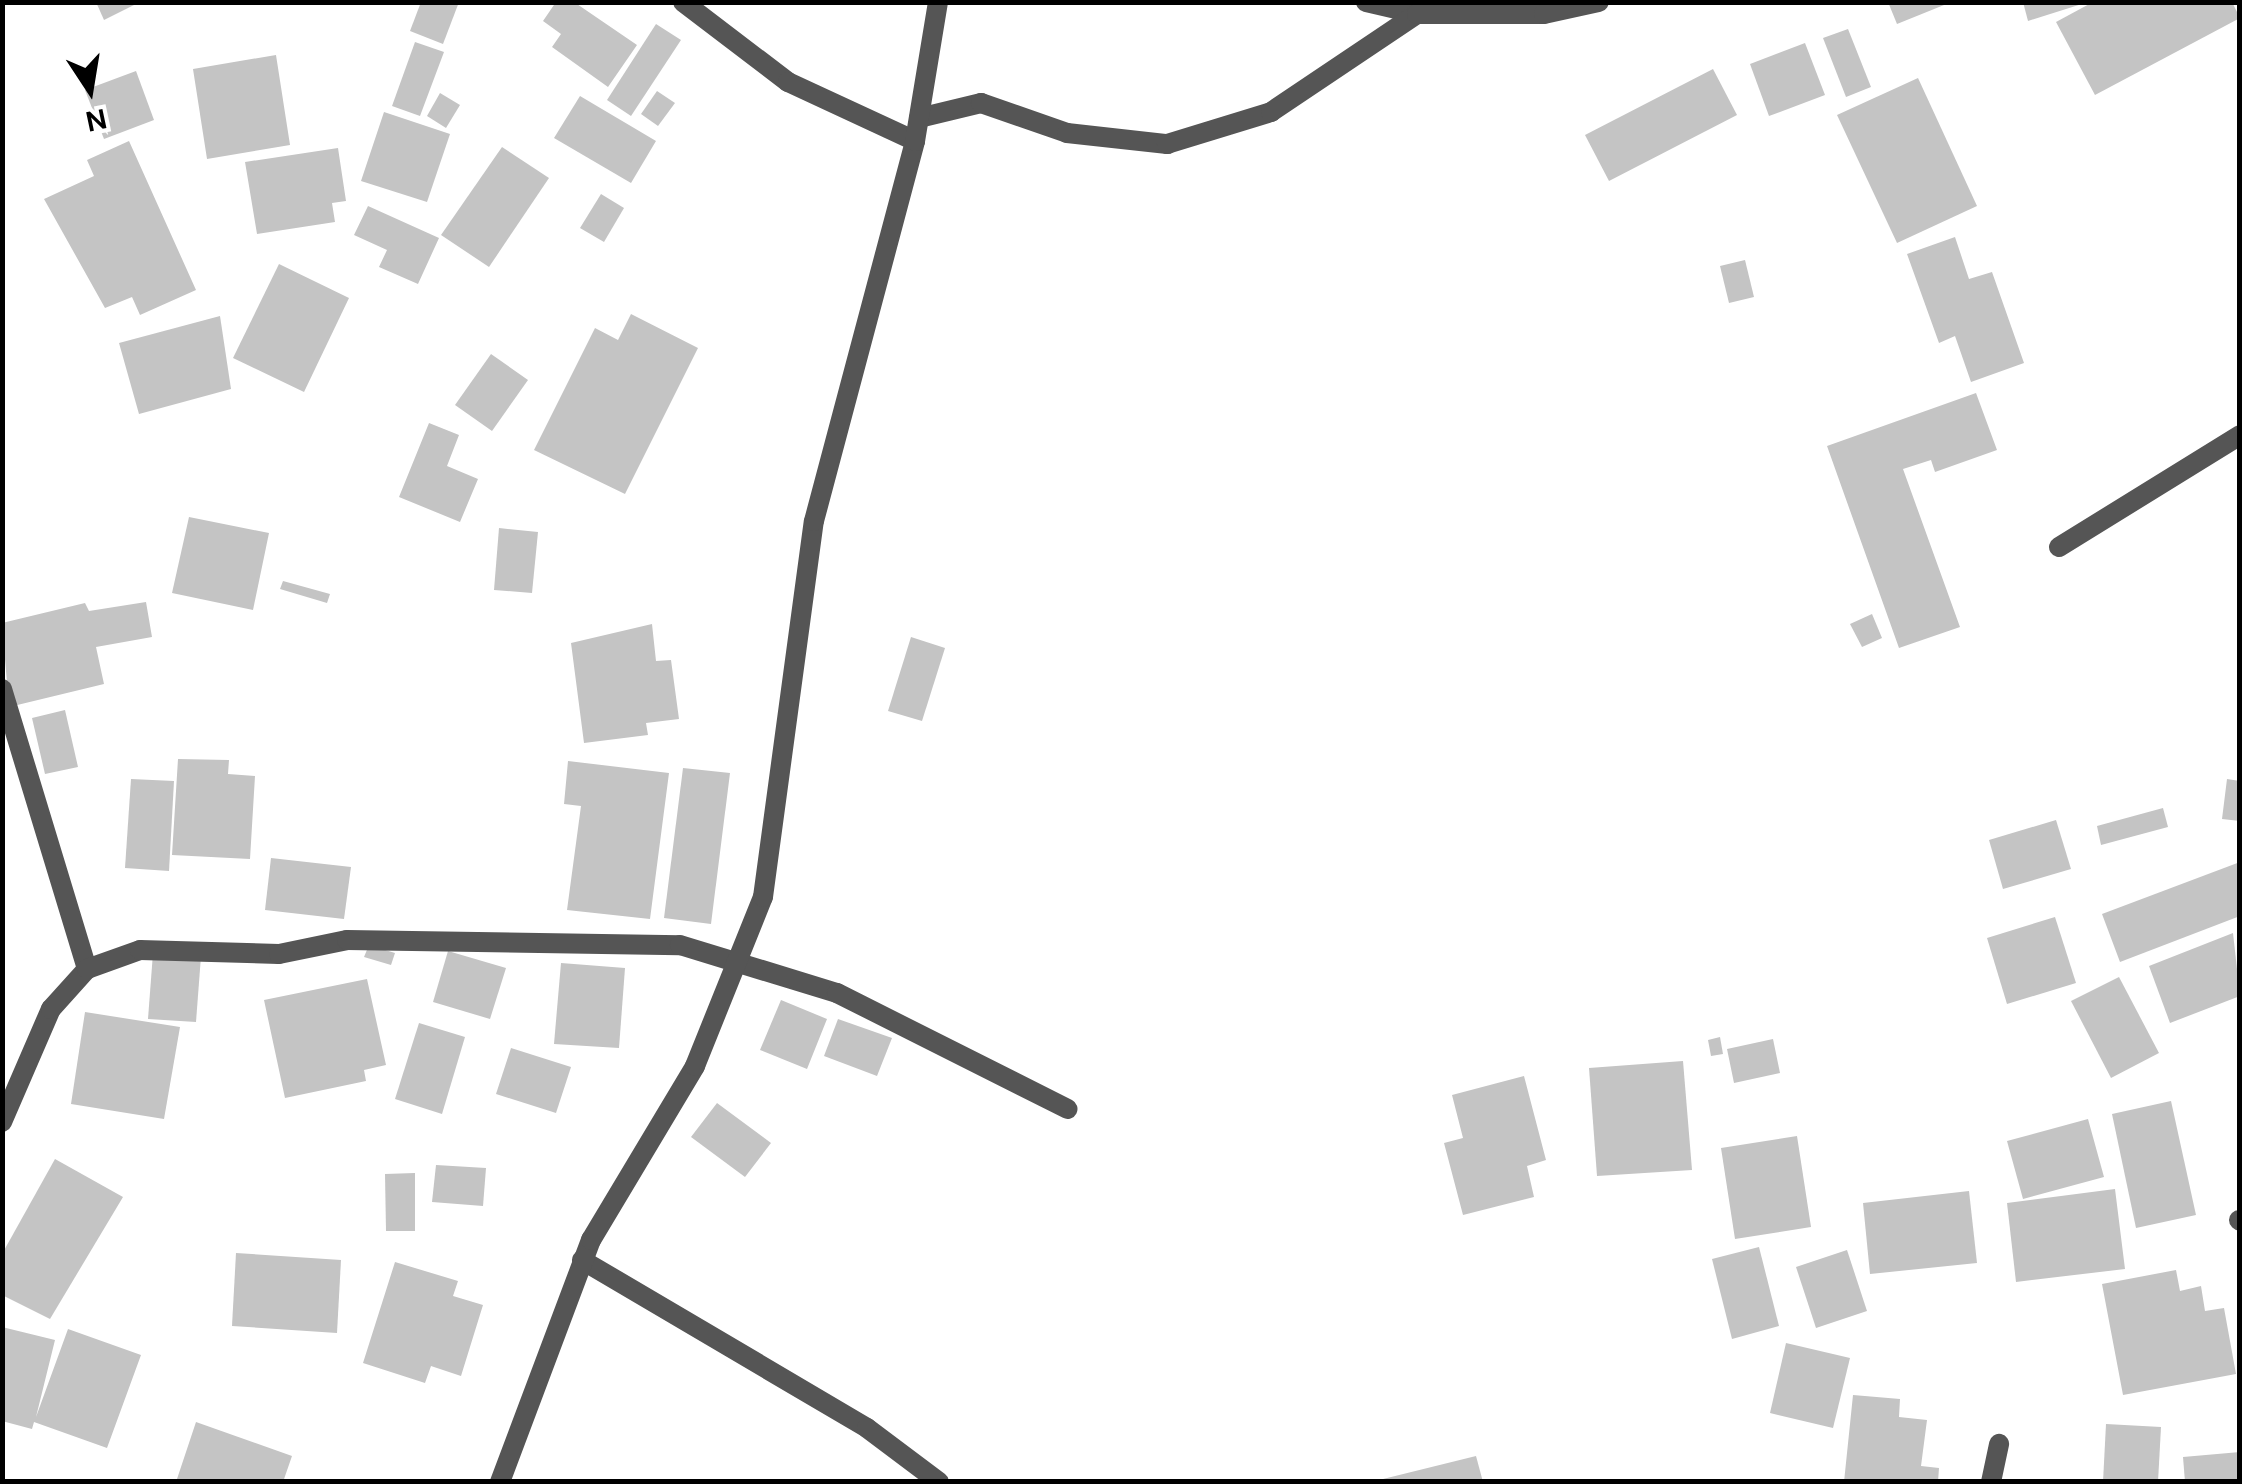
<!DOCTYPE html>
<html>
<head>
<meta charset="utf-8">
<style>
  body { margin:0 }
  #map { position:relative; width:2242px; height:1484px; overflow:hidden; background:#fff; font-family:"DM Sans",sans-serif }
  div>[style] { position:absolute }
  .building>* { inset:0; background:#c4c4c4 }
  .street>* { height:20px; margin:-10px; padding:0 10px; transform-origin:10px; border-radius:10px; background:#555 }
  span { translate:-50% -50%; white-space:nowrap; text-align:center; line-height:1.15; -webkit-text-stroke:10px #fff; paint-order:stroke }
  .frame { position:absolute; inset:0; border:5px solid #000; pointer-events:none }
  .north { position:absolute; left:40px; top:40px; width:100px; height:100px; -webkit-text-stroke:8px #fff; paint-order:stroke; rotate:168deg; font-size:28px; font-weight:700; line-height:40px; text-align:center; color:#000 }
  .north::after { content:''; display:block; margin:auto; width:35px; height:45px; background:#000; clip-path:polygon(50% 0,100% 100%,50% 72%,0 100%) }
</style>
</head>
<body>
<div id="map">
  <div class="building">
    <i style="clip-path:polygon(96px 2px,140px 2px,104px 20px)"></i>
    <i style="clip-path:polygon(421px 2px,459px 2px,443px 44px,410px 31px)"></i>
    <i style="clip-path:polygon(556px 2px,574px 2px,637px 45px,608px 87px,552px 47px,561px 34px,543px 21px)"></i>
    <i style="clip-path:polygon(1888px 2px,1949px 2px,1949px 3px,1897px 24px)"></i>
    <i style="clip-path:polygon(2023px 2px,2085px 2px,2085px 3px,2028px 21px)"></i>
    <i style="clip-path:polygon(2093px 2px,2232px 2px,2240px 18px,2095px 95px,2056px 22px)"></i>
    <i style="clip-path:polygon(656px 24px,681px 40px,631px 116px,607px 100px)"></i>
    <i style="clip-path:polygon(1848px 29px,1871px 87px,1846px 97px,1823px 38px)"></i>
    <i style="clip-path:polygon(415px 42px,444px 52px,420px 116px,392px 106px)"></i>
    <i style="clip-path:polygon(1805px 43px,1825px 95px,1769px 116px,1750px 64px)"></i>
    <i style="clip-path:polygon(276px 55px,290px 145px,207px 159px,193px 69px)"></i>
    <i style="clip-path:polygon(1713px 69px,1737px 115px,1609px 181px,1585px 135px)"></i>
    <i style="clip-path:polygon(136px 71px,154px 120px,104px 139px,85px 90px)"></i>
    <i style="clip-path:polygon(1918px 78px,1977px 206px,1897px 243px,1837px 115px)"></i>
    <i style="clip-path:polygon(657px 91px,675px 103px,658px 126px,641px 114px)"></i>
    <i style="clip-path:polygon(440px 93px,460px 105px,446px 128px,427px 116px)"></i>
    <i style="clip-path:polygon(580px 96px,656px 141px,631px 183px,554px 138px)"></i>
    <i style="clip-path:polygon(384px 112px,450px 134px,427px 202px,361px 181px)"></i>
    <i style="clip-path:polygon(129px 141px,196px 290px,140px 315px,132px 297px,105px 308px,44px 199px,94px 176px,87px 160px)"></i>
    <i style="clip-path:polygon(502px 147px,549px 178px,489px 267px,441px 235px)"></i>
    <i style="clip-path:polygon(338px 148px,346px 201px,332px 203px,335px 222px,257px 234px,245px 162px)"></i>
    <i style="clip-path:polygon(601px 194px,624px 208px,604px 242px,580px 228px)"></i>
    <i style="clip-path:polygon(368px 206px,439px 238px,418px 284px,379px 267px,387px 250px,354px 235px)"></i>
    <i style="clip-path:polygon(1955px 237px,1969px 279px,1992px 272px,2024px 363px,1971px 382px,1955px 336px,1939px 343px,1907px 254px)"></i>
    <i style="clip-path:polygon(1745px 260px,1754px 297px,1729px 303px,1720px 266px)"></i>
    <i style="clip-path:polygon(279px 264px,349px 298px,304px 392px,233px 358px)"></i>
    <i style="clip-path:polygon(631px 314px,698px 348px,625px 494px,534px 450px,595px 328px,618px 340px)"></i>
    <i style="clip-path:polygon(220px 316px,231px 389px,139px 414px,119px 343px)"></i>
    <i style="clip-path:polygon(491px 354px,528px 380px,492px 431px,455px 405px)"></i>
    <i style="clip-path:polygon(1976px 393px,1997px 450px,1935px 472px,1931px 460px,1903px 469px,1960px 627px,1899px 648px,1827px 446px)"></i>
    <i style="clip-path:polygon(429px 423px,459px 435px,447px 466px,478px 479px,460px 522px,399px 497px)"></i>
    <i style="clip-path:polygon(189px 517px,269px 533px,253px 610px,172px 593px)"></i>
    <i style="clip-path:polygon(499px 528px,538px 532px,532px 593px,494px 590px)"></i>
    <i style="clip-path:polygon(283px 581px,330px 594px,327px 603px,280px 589px)"></i>
    <i style="clip-path:polygon(146px 602px,152px 637px,96px 647px,104px 684px,9px 707px,2px 623px,85px 603px,89px 611px)"></i>
    <i style="clip-path:polygon(1872px 614px,1882px 638px,1862px 647px,1850px 624px)"></i>
    <i style="clip-path:polygon(652px 624px,656px 661px,671px 660px,679px 719px,646px 723px,648px 735px,584px 743px,571px 643px)"></i>
    <i style="clip-path:polygon(911px 637px,945px 648px,922px 721px,888px 711px)"></i>
    <i style="clip-path:polygon(65px 710px,78px 767px,45px 774px,32px 718px)"></i>
    <i style="clip-path:polygon(178px 759px,229px 760px,228px 774px,255px 776px,250px 859px,172px 855px)"></i>
    <i style="clip-path:polygon(568px 761px,669px 773px,650px 919px,567px 910px,581px 806px,564px 804px)"></i>
    <i style="clip-path:polygon(683px 768px,730px 773px,711px 924px,664px 918px)"></i>
    <i style="clip-path:polygon(131px 779px,174px 781px,169px 871px,125px 868px)"></i>
    <i style="clip-path:polygon(2227px 779px,2240px 781px,2240px 821px,2222px 819px)"></i>
    <i style="clip-path:polygon(2163px 808px,2168px 827px,2101px 845px,2097px 826px)"></i>
    <i style="clip-path:polygon(2056px 820px,2071px 869px,2003px 889px,1989px 840px)"></i>
    <i style="clip-path:polygon(271px 858px,351px 867px,344px 919px,265px 910px)"></i>
    <i style="clip-path:polygon(2240px 862px,2240px 916px,2120px 962px,2102px 914px)"></i>
    <i style="clip-path:polygon(2055px 917px,2076px 983px,2007px 1004px,1987px 938px)"></i>
    <i style="clip-path:polygon(2233px 933px,2240px 996px,2170px 1023px,2149px 966px)"></i>
    <i style="clip-path:polygon(369px 945px,395px 953px,391px 965px,364px 957px)"></i>
    <i style="clip-path:polygon(448px 951px,506px 968px,490px 1019px,433px 1002px)"></i>
    <i style="clip-path:polygon(153px 953px,201px 956px,196px 1022px,148px 1019px)"></i>
    <i style="clip-path:polygon(561px 963px,625px 968px,619px 1048px,554px 1044px)"></i>
    <i style="clip-path:polygon(2119px 977px,2159px 1053px,2111px 1078px,2071px 1001px)"></i>
    <i style="clip-path:polygon(367px 979px,386px 1065px,364px 1070px,366px 1081px,285px 1098px,264px 1000px)"></i>
    <i style="clip-path:polygon(781px 1000px,827px 1019px,807px 1069px,760px 1050px)"></i>
    <i style="clip-path:polygon(85px 1012px,180px 1027px,164px 1119px,71px 1104px)"></i>
    <i style="clip-path:polygon(838px 1019px,892px 1038px,877px 1076px,824px 1056px)"></i>
    <i style="clip-path:polygon(419px 1023px,465px 1037px,442px 1114px,395px 1099px)"></i>
    <i style="clip-path:polygon(1720px 1037px,1723px 1054px,1711px 1056px,1708px 1040px)"></i>
    <i style="clip-path:polygon(1773px 1039px,1780px 1073px,1734px 1083px,1727px 1049px)"></i>
    <i style="clip-path:polygon(511px 1048px,571px 1067px,556px 1113px,496px 1094px)"></i>
    <i style="clip-path:polygon(1683px 1061px,1692px 1170px,1597px 1176px,1589px 1068px)"></i>
    <i style="clip-path:polygon(1524px 1076px,1546px 1160px,1527px 1166px,1534px 1197px,1463px 1215px,1444px 1143px,1463px 1138px,1452px 1095px)"></i>
    <i style="clip-path:polygon(2171px 1101px,2196px 1215px,2136px 1228px,2112px 1114px)"></i>
    <i style="clip-path:polygon(717px 1103px,771px 1143px,745px 1177px,691px 1137px)"></i>
    <i style="clip-path:polygon(2088px 1119px,2104px 1177px,2023px 1199px,2007px 1141px)"></i>
    <i style="clip-path:polygon(1797px 1136px,1811px 1227px,1735px 1239px,1721px 1148px)"></i>
    <i style="clip-path:polygon(55px 1159px,123px 1197px,50px 1319px,2px 1295px,2px 1254px)"></i>
    <i style="clip-path:polygon(436px 1165px,486px 1168px,483px 1206px,432px 1202px)"></i>
    <i style="clip-path:polygon(415px 1173px,415px 1231px,386px 1231px,385px 1174px)"></i>
    <i style="clip-path:polygon(2115px 1189px,2125px 1269px,2016px 1282px,2007px 1203px)"></i>
    <i style="clip-path:polygon(1969px 1191px,1977px 1263px,1870px 1274px,1863px 1203px)"></i>
    <i style="clip-path:polygon(1759px 1247px,1779px 1326px,1732px 1339px,1712px 1259px)"></i>
    <i style="clip-path:polygon(1847px 1250px,1867px 1311px,1816px 1328px,1796px 1267px)"></i>
    <i style="clip-path:polygon(236px 1253px,341px 1260px,337px 1333px,232px 1326px)"></i>
    <i style="clip-path:polygon(395px 1262px,458px 1281px,453px 1296px,483px 1305px,461px 1376px,431px 1366px,425px 1383px,363px 1363px)"></i>
    <i style="clip-path:polygon(2176px 1270px,2180px 1291px,2201px 1286px,2205px 1311px,2224px 1308px,2236px 1374px,2123px 1395px,2102px 1284px)"></i>
    <i style="clip-path:polygon(2px 1327px,55px 1340px,36px 1417px,68px 1329px,141px 1355px,107px 1448px,34px 1422px,32px 1429px,2px 1421px)"></i>
    <i style="clip-path:polygon(1786px 1343px,1850px 1358px,1833px 1428px,1770px 1413px)"></i>
    <i style="clip-path:polygon(1853px 1395px,1900px 1399px,1899px 1417px,1927px 1420px,1921px 1466px,1939px 1468px,1938px 1482px,1844px 1482px)"></i>
    <i style="clip-path:polygon(196px 1422px,292px 1456px,283px 1482px,176px 1482px)"></i>
    <i style="clip-path:polygon(2106px 1424px,2161px 1427px,2158px 1482px,2103px 1482px)"></i>
    <i style="clip-path:polygon(2240px 1452px,2240px 1482px,2185px 1482px,2183px 1457px)"></i>
    <i style="clip-path:polygon(1476px 1456px,1483px 1482px,1379px 1482px,1379px 1480px)"></i>
  </div>
  <div class="street">
    <i style="left:683px;top:2px;width:132px;rotate:37.3deg"></i>
    <i style="left:788px;top:82px;width:140px;rotate:24.9deg"></i>
    <i style="left:1366px;top:2px;width:52px;rotate:13.2deg"></i>
    <i style="left:919px;top:118px;width:64px;rotate:-13.6deg"></i>
    <i style="left:981px;top:103px;width:91px;rotate:19.2deg"></i>
    <i style="left:1067px;top:133px;width:101px;rotate:6.3deg"></i>
    <i style="left:1167px;top:144px;width:109px;rotate:-17.1deg"></i>
    <i style="left:1271px;top:112px;width:176px;rotate:-33.9deg"></i>
    <i style="left:1417px;top:14px;width:127px"></i>
    <i style="left:1544px;top:14px;width:56px;rotate:-12.3deg"></i>
    <i style="left:2059px;top:547px;width:213px;rotate:-31.7deg"></i>
    <i style="left:2px;top:689px;width:293px;rotate:73.1deg"></i>
    <i style="left:2px;top:1122px;width:123px;rotate:-66.6deg"></i>
    <i style="left:51px;top:1009px;width:54px;rotate:-48deg"></i>
    <i style="left:87px;top:969px;width:56px;rotate:-19.7deg"></i>
    <i style="left:140px;top:950px;width:139px;rotate:1.6deg"></i>
    <i style="left:279px;top:954px;width:69px;rotate:-11.6deg"></i>
    <i style="left:347px;top:940px;width:333px;rotate:0.9deg"></i>
    <i style="left:680px;top:945px;width:164px;rotate:17deg"></i>
    <i style="left:837px;top:993px;width:258px;rotate:26.7deg"></i>
    <i style="left:2239px;top:1220px;width:1px;rotate:45deg"></i>
    <i style="left:582px;top:1260px;width:331px;rotate:30.5deg"></i>
    <i style="left:867px;top:1428px;width:90px;rotate:36.9deg"></i>
    <i style="left:500px;top:1482px;width:259px;rotate:-69.4deg"></i>
    <i style="left:591px;top:1240px;width:203px;rotate:-59.1deg"></i>
    <i style="left:695px;top:1066px;width:182px;rotate:-68.1deg"></i>
    <i style="left:763px;top:897px;width:379px;rotate:-82.3deg"></i>
    <i style="left:814px;top:521px;width:393px;rotate:-75.1deg"></i>
    <i style="left:915px;top:141px;width:141px;rotate:-80.6deg"></i>
    <i style="left:1991px;top:1482px;width:39px;rotate:-78deg"></i>
  </div>
  <div class="frame"></div>
  <div class="north">N</div>
</div>
</body>
</html>
